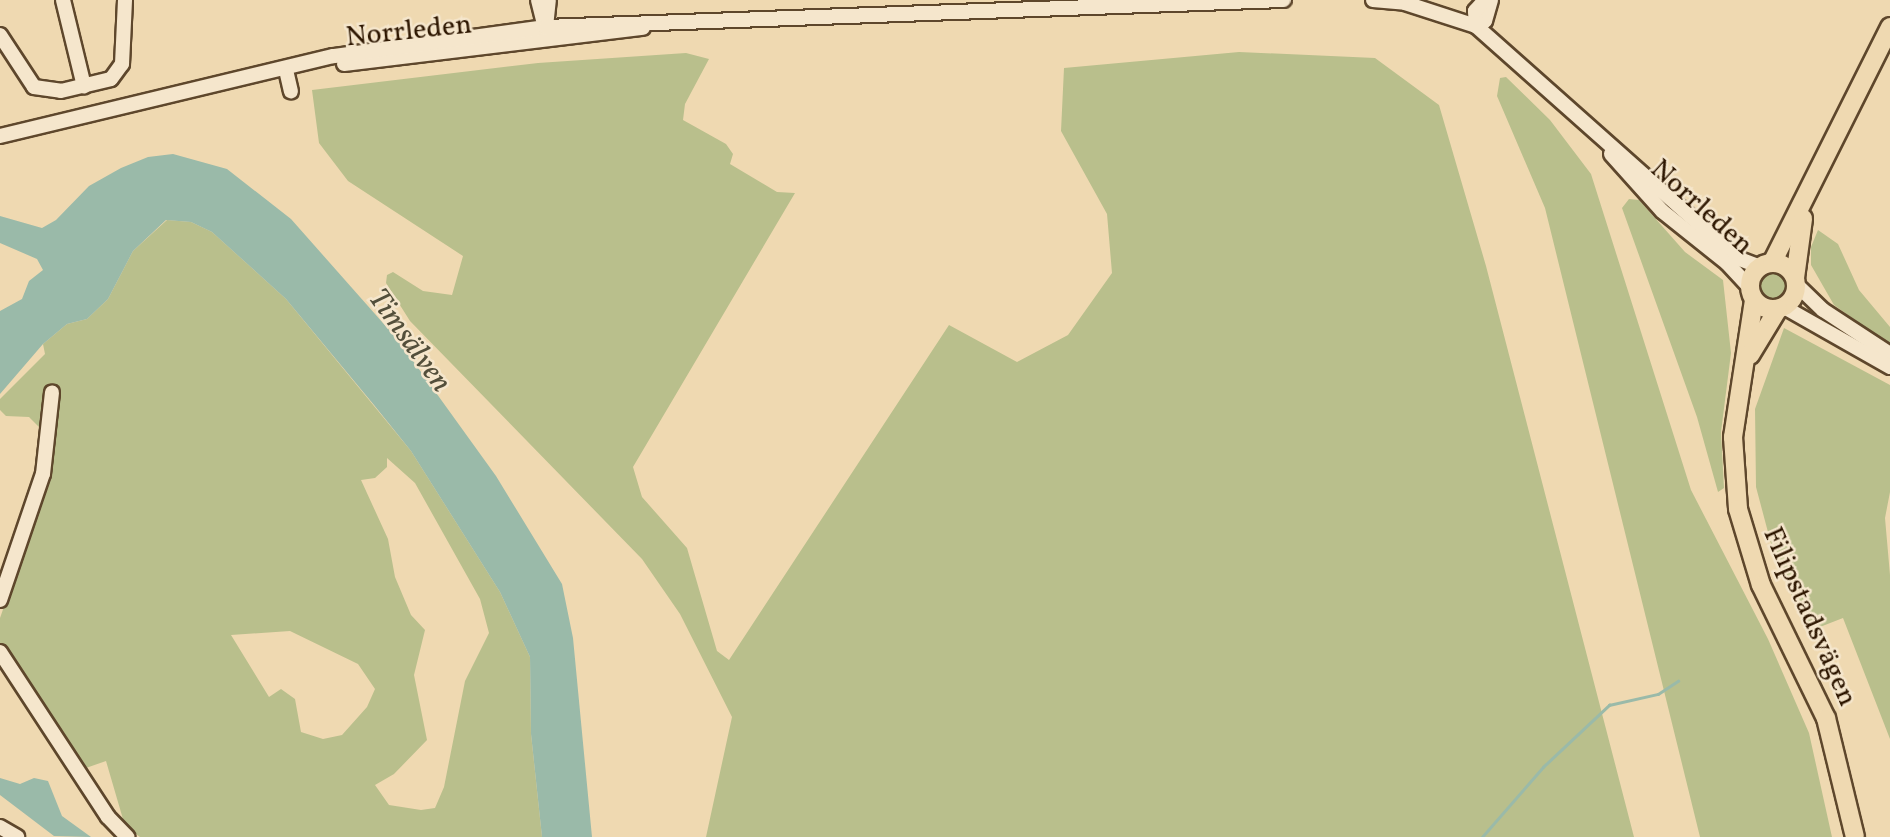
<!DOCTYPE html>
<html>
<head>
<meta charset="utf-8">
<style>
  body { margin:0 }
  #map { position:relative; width:1890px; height:837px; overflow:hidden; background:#efd9b1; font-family:Vollkorn,serif }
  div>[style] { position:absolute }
  .green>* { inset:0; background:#b9bf8c }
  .round { border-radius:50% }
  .water>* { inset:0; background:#9abaa9 }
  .stream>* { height:2.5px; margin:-1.25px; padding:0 1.25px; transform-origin:1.25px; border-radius:1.25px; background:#9abaa9 }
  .roads { filter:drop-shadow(2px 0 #5e472c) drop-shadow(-2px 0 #5e472c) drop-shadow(0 2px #5e472c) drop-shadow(0 -2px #5e472c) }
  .minor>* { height:14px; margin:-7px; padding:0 7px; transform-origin:7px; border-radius:7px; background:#f5e6cc }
  .major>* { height:18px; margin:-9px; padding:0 9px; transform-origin:9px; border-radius:9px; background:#efd9b1 }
  .major>.ring { margin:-9px; padding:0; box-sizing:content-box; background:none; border:18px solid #efd9b1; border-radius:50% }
  span { translate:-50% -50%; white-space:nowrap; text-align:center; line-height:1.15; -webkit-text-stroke:5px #f5e6cc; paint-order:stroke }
  .street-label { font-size:28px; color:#2d1600 }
  .water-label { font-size:30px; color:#534f3b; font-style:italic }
</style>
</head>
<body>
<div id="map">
  <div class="green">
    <i style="clip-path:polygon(1239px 52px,1375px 58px,1439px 105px,1486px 266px,1634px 837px,706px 837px,732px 717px,680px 614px,642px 559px,410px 321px,386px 283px,387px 275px,393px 272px,423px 291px,452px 295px,463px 256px,348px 181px,319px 143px,312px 90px,538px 63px,686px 53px,709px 59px,685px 104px,683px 120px,726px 144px,733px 154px,730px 164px,777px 192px,795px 193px,633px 467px,642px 497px,687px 548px,717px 651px,729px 660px,949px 325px,1017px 362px,1068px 335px,1112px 273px,1107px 214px,1061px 131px,1064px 68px)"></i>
    <i style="clip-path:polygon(1506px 77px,1550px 120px,1591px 174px,1691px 490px,1768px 639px,1809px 733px,1832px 837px,1700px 837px,1545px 208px,1497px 96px,1500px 78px)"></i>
    <i style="clip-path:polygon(1629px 199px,1639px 200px,1685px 252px,1723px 280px,1731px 353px,1721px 432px,1724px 488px,1718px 492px,1697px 417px,1622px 208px)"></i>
    <i style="clip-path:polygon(evenodd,167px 220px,191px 222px,212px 232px,286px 299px,411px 451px,500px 592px,530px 657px,531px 734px,542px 837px,140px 837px,125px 826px,106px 761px,83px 769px,38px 697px,0 647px,0 618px,30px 532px,42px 430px,29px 417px,6px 416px,0 410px,0 399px,45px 354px,43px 344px,67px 324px,87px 319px,108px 299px,133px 251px,167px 220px,387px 458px,415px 483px,480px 599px,489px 633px,465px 681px,444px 787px,435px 808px,421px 810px,389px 805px,375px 785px,394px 774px,427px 740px,414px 675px,425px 630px,411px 615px,395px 577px,388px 539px,361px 480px,375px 478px,387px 467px,387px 458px,167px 220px,290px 631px,358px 664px,375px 689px,367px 707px,342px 735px,323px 739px,301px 732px,295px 699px,281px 689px,269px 697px,231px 635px,290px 631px)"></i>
    <i style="clip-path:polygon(1818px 230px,1838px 244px,1859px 290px,1890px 327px,1890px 345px,1834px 305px,1811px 265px,1811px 247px)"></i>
    <i class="round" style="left:1759px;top:273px;width:28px;height:28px"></i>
    <i style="clip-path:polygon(1784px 328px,1890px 385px,1890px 492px,1885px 518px,1890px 575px,1890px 739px,1843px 618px,1807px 632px,1773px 551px,1756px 487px,1755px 409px)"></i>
  </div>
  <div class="water">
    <i style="clip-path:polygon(173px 154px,227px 169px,291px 219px,398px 340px,496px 476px,562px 584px,573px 638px,592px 837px,542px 837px,531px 734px,530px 657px,500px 592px,411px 451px,374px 405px,286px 299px,212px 232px,191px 222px,166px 220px,133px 251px,108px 299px,87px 319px,67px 324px,43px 344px,0 394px,0 311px,22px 299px,29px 281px,43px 270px,37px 259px,0 243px,0 216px,42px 228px,56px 220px,89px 186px,121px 168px,148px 157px)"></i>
    <i style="clip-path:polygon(0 778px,20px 784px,34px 778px,48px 781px,62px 816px,91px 837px,54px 836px,0 795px)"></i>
  </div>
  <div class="stream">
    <i style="left:1482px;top:837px;width:93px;rotate:-48.9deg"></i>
    <i style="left:1543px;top:767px;width:91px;rotate:-43.2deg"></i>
    <i style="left:1609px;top:705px;width:50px;rotate:-12.7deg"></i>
    <i style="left:1658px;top:694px;width:24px;rotate:-33deg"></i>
  </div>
  <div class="roads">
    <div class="minor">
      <i style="left:63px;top:0;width:89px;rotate:76.3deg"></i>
      <i style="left:538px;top:0;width:36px;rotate:76deg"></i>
      <i style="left:1373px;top:0;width:32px;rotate:5deg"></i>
      <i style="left:1405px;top:3px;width:75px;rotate:17.9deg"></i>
      <i style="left:1476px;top:26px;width:349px;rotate:41.6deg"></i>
      <i style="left:1737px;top:258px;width:26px;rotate:21deg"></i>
      <i style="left:1476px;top:26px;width:10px;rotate:-29deg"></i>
      <i style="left:1485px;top:21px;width:22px;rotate:-74deg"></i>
      <i style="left:1476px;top:26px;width:15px;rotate:-94deg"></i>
      <i style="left:1475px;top:11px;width:15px;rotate:-48deg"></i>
      <i style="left:546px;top:27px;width:27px;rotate:-84deg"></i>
      <i style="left:0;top:35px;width:62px;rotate:56.8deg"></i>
      <i style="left:34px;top:87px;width:27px;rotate:8deg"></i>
      <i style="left:61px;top:91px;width:51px;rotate:-13.5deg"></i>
      <i style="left:111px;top:79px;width:19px;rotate:-54deg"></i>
      <i style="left:122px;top:64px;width:64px;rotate:-87.3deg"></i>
      <i style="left:344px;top:64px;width:301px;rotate:-6.9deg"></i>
      <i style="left:286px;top:70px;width:22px;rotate:77deg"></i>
      <i style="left:0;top:136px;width:343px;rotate:-13.5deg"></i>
      <i style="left:334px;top:56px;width:214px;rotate:-7.8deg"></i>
      <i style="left:546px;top:27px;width:738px;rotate:-2.1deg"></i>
      <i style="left:1611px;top:154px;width:76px;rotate:48.2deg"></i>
      <i style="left:1662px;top:211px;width:83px;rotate:38.7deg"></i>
      <i style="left:1727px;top:263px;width:34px;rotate:47deg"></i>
      <i style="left:1796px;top:284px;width:37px;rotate:44deg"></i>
      <i style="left:1823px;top:310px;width:80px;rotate:33.3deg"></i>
      <i style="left:1784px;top:307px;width:122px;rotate:29.5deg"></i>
      <i style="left:0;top:600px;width:133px;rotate:-71.2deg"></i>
      <i style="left:43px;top:474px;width:82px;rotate:-83.7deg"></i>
      <i style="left:0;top:652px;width:197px;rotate:56.8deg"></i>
      <i style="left:108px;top:817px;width:28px;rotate:46deg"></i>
      <i style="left:0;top:827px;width:20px;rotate:30deg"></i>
    </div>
    <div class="major">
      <i class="ring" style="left:1750px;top:263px;width:28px;height:28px"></i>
      <i style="left:1772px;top:263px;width:264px;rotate:-63.4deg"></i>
      <i style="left:1795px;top:278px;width:60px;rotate:-82.3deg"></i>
      <i style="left:1754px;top:300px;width:139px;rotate:98.7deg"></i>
      <i style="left:1733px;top:437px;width:72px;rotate:86deg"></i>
      <i style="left:1738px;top:509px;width:79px;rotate:73.2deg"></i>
      <i style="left:1761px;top:585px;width:148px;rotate:64deg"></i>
      <i style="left:1826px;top:718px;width:122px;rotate:76.3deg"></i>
      <i style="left:1750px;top:355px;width:54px;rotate:-58.7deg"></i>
    </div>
  </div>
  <div class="street-label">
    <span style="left:409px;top:32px;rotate:-6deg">Norrleden</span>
    <span style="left:1701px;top:208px;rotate:42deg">Norrleden</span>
    <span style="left:1809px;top:617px;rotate:66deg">Filipstadsvägen</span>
  </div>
  <div class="water-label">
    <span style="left:409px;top:341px;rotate:54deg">Timsälven</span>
  </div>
</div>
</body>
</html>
